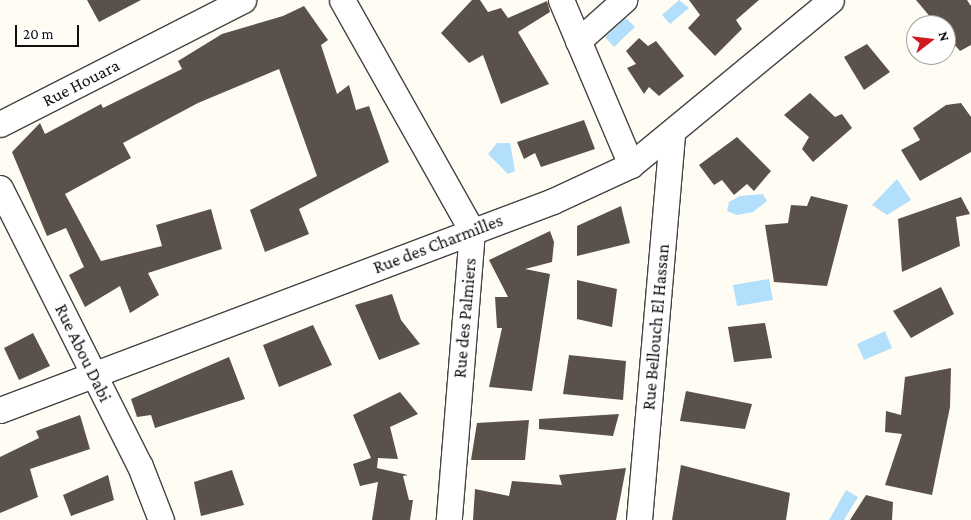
<!DOCTYPE html>
<html>
<head>
<meta charset="utf-8">
<style>
  body { margin:0 }
  #map { position:relative; width:971px; height:520px; overflow:hidden; background:#fffdf3; font-family:"Crimson Pro",serif }
  div>[style] { position:absolute }
  .water>* { inset:0; background:#b2dffc }
  .building>* { inset:0; background:#5a514b }
  .roads { filter:drop-shadow(1px 0 #434343) drop-shadow(-1px 0 #434343) drop-shadow(0 1px #434343) drop-shadow(0 -1px #434343) }
  .minor>* { height:25px; margin:-12.5px; padding:0 12.5px; transform-origin:12.5px; border-radius:12.5px; background:#fff }
  span { translate:-50% -50%; white-space:nowrap; text-align:center; line-height:1.15; -webkit-text-stroke:5px #fff; paint-order:stroke }
  .street-label { font-size:18px; color:#101010 }
  .north { position:absolute; left:906px; top:15px; width:50px; height:50px; box-sizing:border-box; background:#fff; border:1px solid #9f9f9f; border-radius:50%; rotate:74deg; font-size:14px; font-weight:700; line-height:20px; text-align:center; color:#101010 }
  .north::after { content:''; display:block; margin:auto; width:18px; height:22px; background:#cf191e; clip-path:polygon(50% 0,100% 100%,50% 72%,0 100%) }
  .scale { position:absolute; left:15px; top:25px; width:64px; height:22px; box-sizing:border-box; border:2px solid #101010; border-top:0; padding-left:6px; font-size:15px; line-height:18px; white-space:nowrap; color:#101010; -webkit-text-stroke:4px #fff; paint-order:stroke }
</style>
</head>
<body>
<div id="map">
  <div class="water">
    <i style="clip-path:polygon(679px 0,689px 8px,670px 24px,662px 15px)"></i>
    <i style="clip-path:polygon(626px 18px,635px 27px,614px 47px,605px 37px)"></i>
    <i style="clip-path:polygon(497px 143px,510px 143px,515px 171px,508px 174px,488px 154px)"></i>
    <i style="clip-path:polygon(897px 179px,911px 200px,887px 215px,872px 205px)"></i>
    <i style="clip-path:polygon(763px 194px,767px 201px,753px 212px,737px 215px,727px 211px,729px 202px,740px 196px)"></i>
    <i style="clip-path:polygon(769px 279px,773px 300px,737px 306px,733px 285px)"></i>
    <i style="clip-path:polygon(885px 331px,892px 348px,864px 360px,857px 344px)"></i>
    <i style="clip-path:polygon(846px 490px,858px 497px,844px 520px,829px 520px)"></i>
  </div>
  <div class="building">
    <i style="clip-path:polygon(87px 0,141px 0,99px 22px)"></i>
    <i style="clip-path:polygon(472px 0,480px 0,488px 12px,501px 8px,508px 18px,547px 1px,550px 12px,518px 32px,549px 84px,501px 104px,483px 55px,469px 63px,441px 33px)"></i>
    <i style="clip-path:polygon(689px 0,759px 0,736px 20px,742px 29px,715px 56px,688px 28px,700px 15px)"></i>
    <i style="clip-path:polygon(916px 0,967px 0,971px 6px,971px 45px,960px 51px,946px 35px,946px 25px,937px 25px)"></i>
    <i style="clip-path:polygon(304px 6px,328px 40px,321px 45px,337px 94px,349px 85px,356px 110px,369px 106px,389px 162px,299px 209px,309px 234px,265px 252px,250px 210px,317px 176px,279px 69px,198px 103px,123px 143px,131px 158px,65px 194px,101px 261px,162px 246px,156px 225px,211px 209px,222px 249px,148px 273px,159px 295px,130px 313px,120px 286px,85px 307px,69px 275px,84px 267px,66px 228px,47px 236px,12px 152px,40px 123px,45px 134px,101px 104px,103px 108px,182px 69px,178px 61px,222px 34px,283px 16px)"></i>
    <i style="clip-path:polygon(639px 38px,648px 46px,656px 41px,684px 76px,659px 96px,649px 87px,644px 94px,627px 68px,636px 64px,626px 51px)"></i>
    <i style="clip-path:polygon(867px 44px,890px 72px,864px 90px,844px 57px)"></i>
    <i style="clip-path:polygon(810px 93px,835px 117px,842px 114px,852px 128px,813px 162px,802px 149px,809px 137px,784px 115px)"></i>
    <i style="clip-path:polygon(961px 103px,971px 117px,971px 152px,920px 181px,901px 150px,920px 140px,913px 128px,946px 105px)"></i>
    <i style="clip-path:polygon(584px 120px,595px 149px,541px 167px,535px 153px,524px 159px,517px 142px)"></i>
    <i style="clip-path:polygon(737px 137px,771px 171px,754px 191px,747px 184px,734px 195px,722px 180px,714px 185px,699px 165px)"></i>
    <i style="clip-path:polygon(811px 196px,848px 205px,827px 286px,774px 282px,765px 225px,788px 223px,791px 205px,807px 206px)"></i>
    <i style="clip-path:polygon(961px 197px,970px 214px,956px 217px,960px 246px,902px 272px,898px 219px)"></i>
    <i style="clip-path:polygon(621px 206px,630px 243px,577px 256px,577px 226px)"></i>
    <i style="clip-path:polygon(550px 231px,554px 242px,552px 262px,525px 269px,550px 274px,532px 391px,489px 387px,502px 328px,497px 328px,495px 297px,508px 297px,489px 260px)"></i>
    <i style="clip-path:polygon(577px 280px,617px 289px,612px 327px,577px 319px)"></i>
    <i style="clip-path:polygon(941px 287px,954px 314px,911px 338px,893px 311px)"></i>
    <i style="clip-path:polygon(392px 294px,401px 320px,420px 344px,379px 360px,355px 305px)"></i>
    <i style="clip-path:polygon(765px 323px,772px 358px,734px 362px,728px 327px)"></i>
    <i style="clip-path:polygon(313px 325px,332px 365px,279px 387px,263px 345px)"></i>
    <i style="clip-path:polygon(33px 333px,50px 366px,19px 380px,4px 348px)"></i>
    <i style="clip-path:polygon(569px 355px,626px 361px,623px 400px,563px 394px)"></i>
    <i style="clip-path:polygon(229px 357px,245px 399px,155px 428px,151px 415px,137px 417px,131px 399px)"></i>
    <i style="clip-path:polygon(951px 368px,950px 407px,932px 495px,885px 485px,902px 434px,885px 432px,886px 411px,901px 415px,905px 377px)"></i>
    <i style="clip-path:polygon(686px 391px,752px 404px,745px 429px,680px 421px)"></i>
    <i style="clip-path:polygon(400px 392px,418px 414px,390px 427px,398px 459px,378px 458px,377px 468px,408px 475px,403px 476px,409px 500px,413px 500px,410px 520px,372px 520px,378px 482px,360px 486px,353px 464px,371px 458px,353px 415px)"></i>
    <i style="clip-path:polygon(619px 414px,613px 436px,539px 429px,539px 419px)"></i>
    <i style="clip-path:polygon(80px 415px,90px 449px,30px 469px,38px 497px,0 513px,0 457px,39px 438px,36px 431px)"></i>
    <i style="clip-path:polygon(529px 420px,525px 460px,471px 460px,477px 423px)"></i>
    <i style="clip-path:polygon(681px 465px,790px 493px,786px 520px,672px 520px)"></i>
    <i style="clip-path:polygon(626px 468px,616px 520px,473px 520px,475px 489px,509px 496px,512px 481px,562px 485px,559px 475px)"></i>
    <i style="clip-path:polygon(232px 470px,244px 505px,201px 516px,194px 482px)"></i>
    <i style="clip-path:polygon(108px 475px,114px 500px,71px 516px,63px 495px)"></i>
    <i style="clip-path:polygon(866px 495px,893px 502px,892px 520px,850px 520px)"></i>
  </div>
  <div class="roads">
    <div class="minor">
      <i style="left:342px;top:0;width:265px;rotate:60.6deg"></i>
      <i style="left:472px;top:231px;width:290px;rotate:94.6deg"></i>
      <i style="left:561px;top:0;width:179px;rotate:67deg"></i>
      <i style="left:578px;top:41px;width:62px;rotate:-41.7deg"></i>
      <i style="left:0;top:124px;width:273px;rotate:-27deg"></i>
      <i style="left:0;top:188px;width:311px;rotate:63.3deg"></i>
      <i style="left:140px;top:466px;width:58px;rotate:68.7deg"></i>
      <i style="left:0;top:410px;width:591px;rotate:-20.7deg"></i>
      <i style="left:553px;top:201px;width:86px;rotate:-24.8deg"></i>
      <i style="left:631px;top:165px;width:259px;rotate:-39.5deg"></i>
      <i style="left:639px;top:520px;width:387px;rotate:-85.1deg"></i>
    </div>
  </div>
  <div class="street-label">
    <span style="left:81px;top:83px;rotate:-27deg">Rue Houara</span>
    <span style="left:438px;top:244px;rotate:-21deg">Rue des Charmilles</span>
    <span style="left:465px;top:318px;rotate:-85deg">Rue des Palmiers</span>
    <span style="left:656px;top:327px;rotate:-85deg">Rue Bellouch El Hassan</span>
    <span style="left:83px;top:353px;rotate:64deg">Rue Abou Dabi</span>
  </div>
  <div class="north">N</div>
  <div class="scale">20 m</div>
</div>
</body>
</html>
